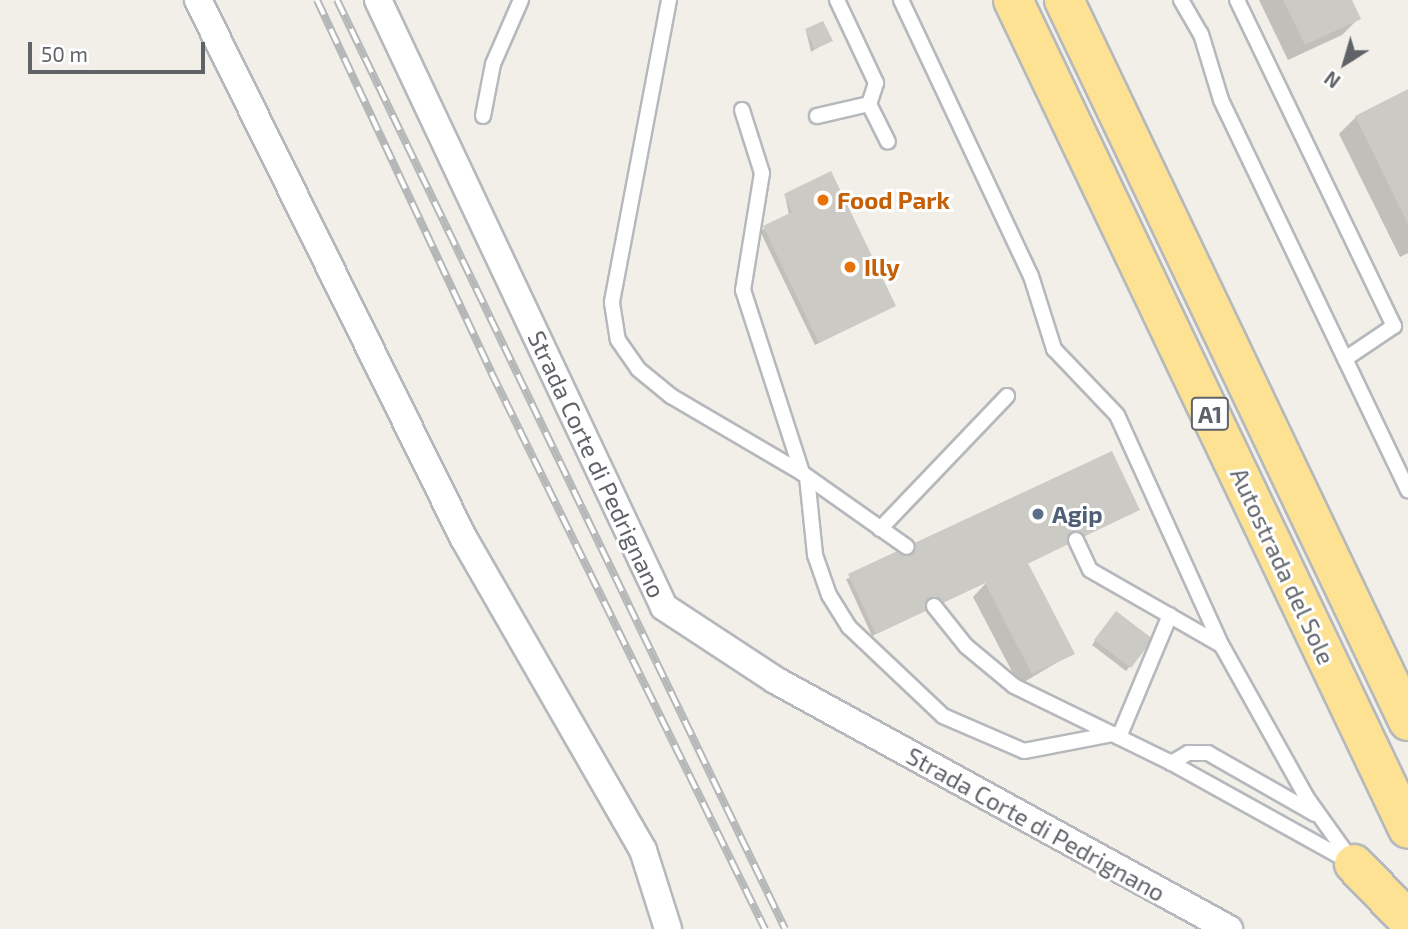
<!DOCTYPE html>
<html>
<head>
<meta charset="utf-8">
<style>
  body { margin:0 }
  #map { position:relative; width:1408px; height:929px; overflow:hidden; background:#f1efe8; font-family:"Exo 2",sans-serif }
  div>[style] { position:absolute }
  .shadow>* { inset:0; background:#0003 }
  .building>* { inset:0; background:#cccac5 }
  .roads { filter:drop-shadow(2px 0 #b5b8bc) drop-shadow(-2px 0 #b5b8bc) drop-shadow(0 2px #b5b8bc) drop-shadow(0 -2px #b5b8bc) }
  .lane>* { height:14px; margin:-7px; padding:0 7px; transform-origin:7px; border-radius:7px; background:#fff }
  .street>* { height:26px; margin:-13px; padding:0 13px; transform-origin:13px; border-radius:13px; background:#fff }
  .highway>* { height:38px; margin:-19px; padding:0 19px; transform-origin:19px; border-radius:19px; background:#fde293 }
  .rail>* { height:8px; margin-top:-4px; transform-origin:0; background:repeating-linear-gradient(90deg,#fff 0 16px,#b6b7b8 0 32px); box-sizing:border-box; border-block:2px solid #b6b7b8 }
  .dots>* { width:19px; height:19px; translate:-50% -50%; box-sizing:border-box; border:4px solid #fff; border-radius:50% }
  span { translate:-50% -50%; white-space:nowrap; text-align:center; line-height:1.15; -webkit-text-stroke:6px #fff; paint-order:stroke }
  .shield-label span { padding:2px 5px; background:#fff; border:2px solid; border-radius:5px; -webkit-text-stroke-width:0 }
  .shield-label { font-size:23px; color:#5f6368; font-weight:700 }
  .food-label { font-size:24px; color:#c56008; font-weight:700 }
  .left { translate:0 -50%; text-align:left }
  .street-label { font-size:24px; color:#5f6368 }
  .service-label { font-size:24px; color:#4e5e75; font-weight:700 }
  .north { position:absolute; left:1310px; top:28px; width:70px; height:70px; -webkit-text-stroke:5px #fff; paint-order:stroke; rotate:217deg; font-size:19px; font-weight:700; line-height:28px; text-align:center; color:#5f6368 }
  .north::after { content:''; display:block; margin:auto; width:24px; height:32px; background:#5f6368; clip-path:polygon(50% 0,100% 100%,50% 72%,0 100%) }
  .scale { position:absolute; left:28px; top:42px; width:177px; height:32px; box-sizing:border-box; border:4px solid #5f6368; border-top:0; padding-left:9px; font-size:21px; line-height:24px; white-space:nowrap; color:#5f6368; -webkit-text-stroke:5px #fff; paint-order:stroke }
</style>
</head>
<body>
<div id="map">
  <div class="shadow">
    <i style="clip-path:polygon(1259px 0,1350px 0,1359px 18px,1342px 35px,1288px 60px)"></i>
    <i style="clip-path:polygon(806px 31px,830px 40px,811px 52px)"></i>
    <i style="clip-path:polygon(1408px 93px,1408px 253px,1400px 257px,1339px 134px,1356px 117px)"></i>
    <i style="clip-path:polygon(831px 173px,894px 305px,815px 345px,760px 231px,789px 215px,785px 195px)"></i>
    <i style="clip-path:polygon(1138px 510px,1027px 564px,1073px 653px,1019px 685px,973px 597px,987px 582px,872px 636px,846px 579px)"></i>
    <i style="clip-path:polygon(1112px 617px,1150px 639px,1126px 671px,1092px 645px)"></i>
  </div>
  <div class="building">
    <i style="clip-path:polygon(1283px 0,1352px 0,1361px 19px,1305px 45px)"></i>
    <i style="clip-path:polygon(823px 21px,833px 41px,815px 49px,805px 29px)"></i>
    <i style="clip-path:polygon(1408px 89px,1408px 224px,1355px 116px)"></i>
    <i style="clip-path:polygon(831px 171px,896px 306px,819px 343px,763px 226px,792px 212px,784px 194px)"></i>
    <i style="clip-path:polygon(1112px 451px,1140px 510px,1028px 563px,1075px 654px,1032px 674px,985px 583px,876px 634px,848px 574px)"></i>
    <i style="clip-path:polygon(1116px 611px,1153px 639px,1131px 668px,1094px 640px)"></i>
  </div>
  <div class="roads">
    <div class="lane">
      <i style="left:669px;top:0;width:308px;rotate:100.7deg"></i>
      <i style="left:612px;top:303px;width:37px;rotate:81deg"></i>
      <i style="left:618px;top:340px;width:35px;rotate:55deg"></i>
      <i style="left:638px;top:369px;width:43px;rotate:39.3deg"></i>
      <i style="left:671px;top:396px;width:152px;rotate:30.4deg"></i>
      <i style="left:802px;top:473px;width:128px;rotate:35.2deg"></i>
      <i style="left:837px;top:0;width:92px;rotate:64.8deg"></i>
      <i style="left:876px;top:83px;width:22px;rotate:108deg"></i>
      <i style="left:869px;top:104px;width:42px;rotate:63.4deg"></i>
      <i style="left:901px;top:0;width:305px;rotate:64.8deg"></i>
      <i style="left:1031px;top:276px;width:77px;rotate:72.5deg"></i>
      <i style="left:1054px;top:349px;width:91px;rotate:46.3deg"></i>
      <i style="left:1117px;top:415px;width:254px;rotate:65.6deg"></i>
      <i style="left:1222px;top:646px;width:174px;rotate:60.8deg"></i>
      <i style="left:1307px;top:798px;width:81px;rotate:54.5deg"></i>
      <i style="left:1181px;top:0;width:39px;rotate:60deg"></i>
      <i style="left:1201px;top:34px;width:69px;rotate:73.1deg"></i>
      <i style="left:1221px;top:100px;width:433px;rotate:64.4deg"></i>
      <i style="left:1237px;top:0;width:362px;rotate:64.3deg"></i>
      <i style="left:1394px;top:326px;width:59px;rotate:146deg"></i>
      <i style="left:742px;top:110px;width:66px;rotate:72.4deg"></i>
      <i style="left:762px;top:173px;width:119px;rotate:99.2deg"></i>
      <i style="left:743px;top:290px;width:192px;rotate:72.1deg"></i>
      <i style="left:483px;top:116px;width:53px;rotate:-79.1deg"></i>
      <i style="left:493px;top:64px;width:70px;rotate:-66.4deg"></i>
      <i style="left:817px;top:116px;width:53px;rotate:-13deg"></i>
      <i style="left:807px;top:477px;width:78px;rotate:84.1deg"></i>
      <i style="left:815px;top:555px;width:42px;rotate:70.7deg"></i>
      <i style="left:829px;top:595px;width:38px;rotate:58deg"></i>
      <i style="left:849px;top:627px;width:129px;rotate:43.4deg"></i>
      <i style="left:943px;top:716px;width:88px;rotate:23.4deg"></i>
      <i style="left:1024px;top:751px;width:91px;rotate:-10.8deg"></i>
      <i style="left:880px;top:529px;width:184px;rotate:-46.3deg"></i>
      <i style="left:1076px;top:540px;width:33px;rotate:65deg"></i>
      <i style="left:1090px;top:570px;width:151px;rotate:29.8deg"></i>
      <i style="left:934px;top:606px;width:51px;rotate:51.3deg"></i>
      <i style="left:966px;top:646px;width:62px;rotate:39.8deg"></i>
      <i style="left:1014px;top:686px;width:171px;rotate:26deg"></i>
      <i style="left:1168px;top:761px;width:208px;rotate:29deg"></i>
      <i style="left:1119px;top:737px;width:132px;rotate:-67.3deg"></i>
      <i style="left:1171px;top:763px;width:20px;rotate:-30deg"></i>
      <i style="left:1188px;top:753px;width:20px"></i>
      <i style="left:1208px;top:753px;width:123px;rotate:29.7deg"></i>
    </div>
    <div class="street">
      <i style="left:198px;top:0;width:599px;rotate:63.73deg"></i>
      <i style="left:463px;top:537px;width:361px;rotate:60.1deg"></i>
      <i style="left:643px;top:850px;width:83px;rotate:72.4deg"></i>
      <i style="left:378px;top:0;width:671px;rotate:64.77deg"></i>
      <i style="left:664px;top:607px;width:133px;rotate:33.3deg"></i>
      <i style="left:775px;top:680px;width:518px;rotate:28.74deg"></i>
    </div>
    <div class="highway">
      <i style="left:1013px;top:0;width:918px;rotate:64.52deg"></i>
      <i style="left:1064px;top:0;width:799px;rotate:64.49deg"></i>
      <i style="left:1354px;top:864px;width:78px;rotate:46deg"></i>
    </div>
  </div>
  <div class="rail">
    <i style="left:317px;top:0;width:411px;rotate:64.9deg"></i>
    <i style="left:491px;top:372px;width:621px;rotate:63.81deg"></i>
    <i style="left:337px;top:0;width:1031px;rotate:64.25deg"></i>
  </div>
  <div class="dots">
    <i style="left:823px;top:200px;background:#e8710a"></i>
    <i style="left:850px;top:267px;background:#e8710a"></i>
    <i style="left:1038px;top:514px;background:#5c6f8a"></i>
  </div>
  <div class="shield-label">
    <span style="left:1210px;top:414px">A1</span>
  </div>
  <div class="food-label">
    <span class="left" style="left:837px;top:200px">Food Park</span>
    <span class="left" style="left:864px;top:267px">Illy</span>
  </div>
  <div class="street-label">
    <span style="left:597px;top:464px;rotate:65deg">Strada Corte di Pedrignano</span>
    <span style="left:1283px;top:566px;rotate:65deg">Autostrada del Sole</span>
    <span style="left:1036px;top:824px;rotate:29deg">Strada Corte di Pedrignano</span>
  </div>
  <div class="service-label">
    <span class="left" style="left:1052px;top:514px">Agip</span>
  </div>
  <div class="north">N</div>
  <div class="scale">50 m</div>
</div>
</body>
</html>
